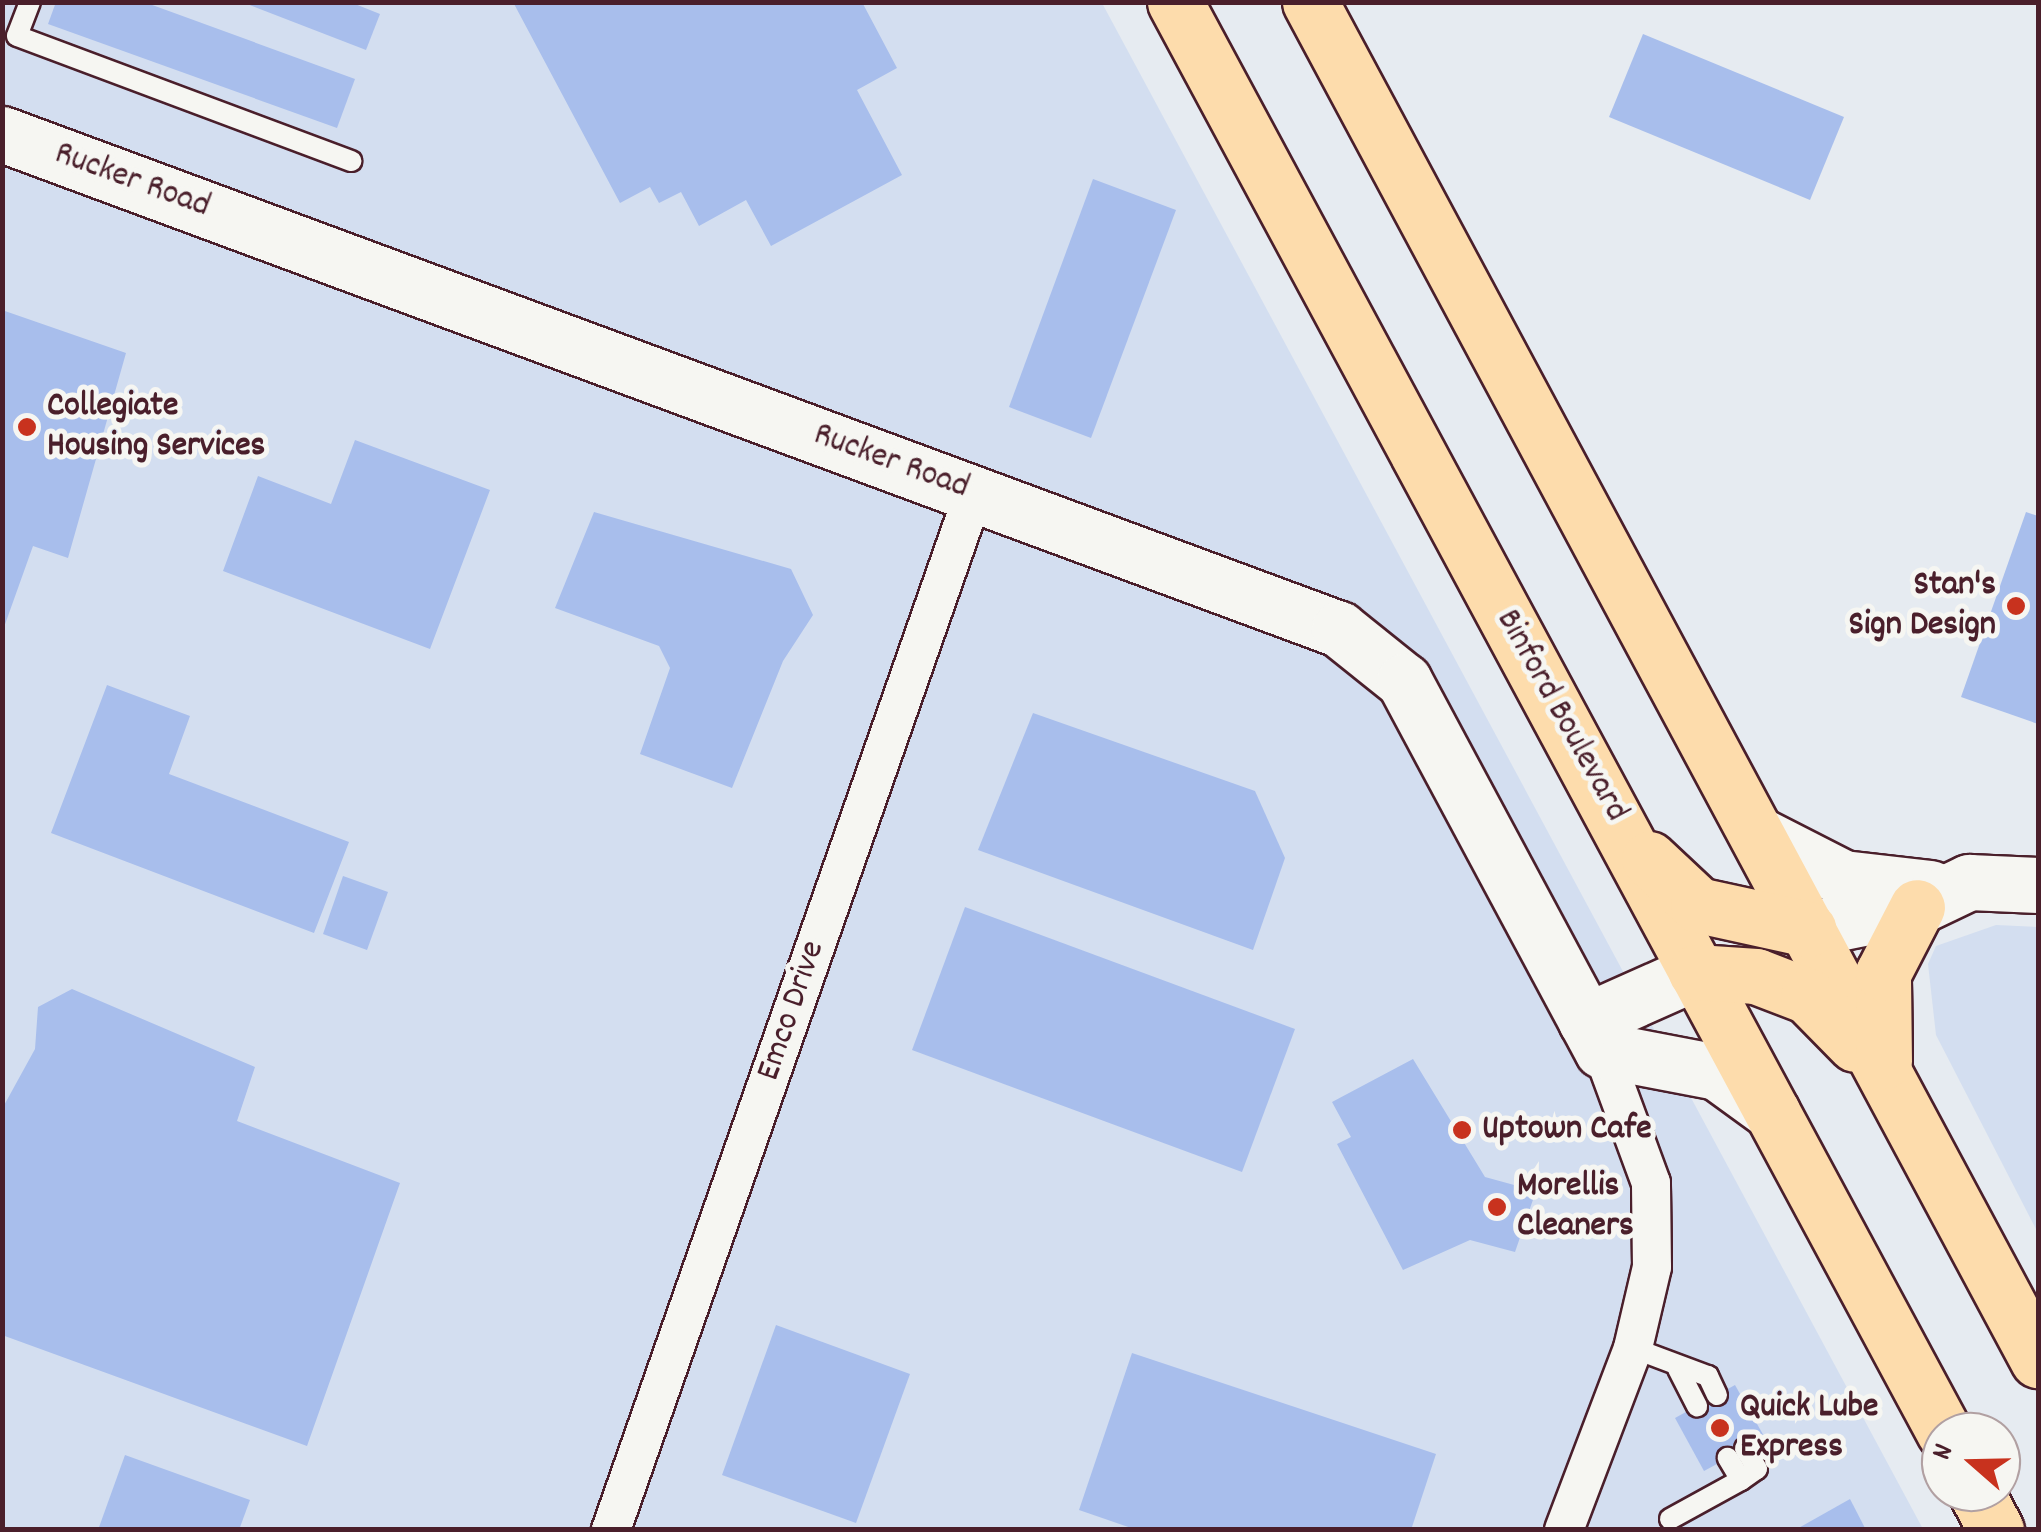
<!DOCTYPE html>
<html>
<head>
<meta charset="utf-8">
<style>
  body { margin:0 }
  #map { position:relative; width:2041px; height:1532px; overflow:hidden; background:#e6ebf1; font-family:Dekko,sans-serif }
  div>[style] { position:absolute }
  .built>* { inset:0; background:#d3def0 }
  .building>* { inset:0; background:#a8beec }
  .roads { filter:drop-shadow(2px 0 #4a1f2b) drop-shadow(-2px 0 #4a1f2b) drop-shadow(0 2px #4a1f2b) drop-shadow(0 -2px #4a1f2b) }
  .lane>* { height:20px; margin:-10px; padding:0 10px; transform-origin:10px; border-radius:10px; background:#f6f6f2 }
  .street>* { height:38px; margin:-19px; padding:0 19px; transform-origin:19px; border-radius:19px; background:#f6f6f2 }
  .secondary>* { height:55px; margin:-27.5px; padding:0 27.5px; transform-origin:27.5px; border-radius:27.5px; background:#f6f6f2 }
  .primary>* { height:55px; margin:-27.5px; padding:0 27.5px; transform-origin:27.5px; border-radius:27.5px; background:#fddcac }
  .dots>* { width:28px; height:28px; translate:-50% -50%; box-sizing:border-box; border:5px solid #f6f6f2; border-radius:50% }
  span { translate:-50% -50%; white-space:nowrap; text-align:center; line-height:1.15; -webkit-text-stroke:10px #f6f6f2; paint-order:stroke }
  .street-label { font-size:35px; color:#4a1f2b }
  .poi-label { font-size:35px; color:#4a1f2b; font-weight:700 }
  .left { translate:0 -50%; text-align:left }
  .right { translate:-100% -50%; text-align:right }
  .frame { position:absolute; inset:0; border:5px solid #4a1f2b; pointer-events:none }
  .north { position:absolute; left:1921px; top:1412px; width:100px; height:100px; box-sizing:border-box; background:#f6f6f2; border:2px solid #b1a0a2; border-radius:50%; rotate:290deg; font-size:28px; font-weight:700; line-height:40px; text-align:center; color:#4a1f2b }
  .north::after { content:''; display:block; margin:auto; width:35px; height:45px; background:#c8321e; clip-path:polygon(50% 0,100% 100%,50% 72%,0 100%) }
</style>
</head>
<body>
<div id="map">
  <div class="built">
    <i style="clip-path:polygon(3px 2px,1102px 3px,1923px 1529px,3px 1530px)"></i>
    <i style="clip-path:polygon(1996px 925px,2038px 927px,2038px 1233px,1936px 1035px,1928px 964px,1936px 946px)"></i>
  </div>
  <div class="building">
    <i style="clip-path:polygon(56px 2px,144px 2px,355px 79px,337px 128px,48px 24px)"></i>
    <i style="clip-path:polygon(242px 2px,350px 2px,380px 14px,366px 50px)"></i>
    <i style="clip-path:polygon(513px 2px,862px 2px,897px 68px,857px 90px,902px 175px,771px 246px,746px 200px,699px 226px,681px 192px,659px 203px,650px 187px,620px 203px)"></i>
    <i style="clip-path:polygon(1643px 34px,1844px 117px,1810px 200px,1609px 117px)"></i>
    <i style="clip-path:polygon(1093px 179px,1176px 210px,1091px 438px,1009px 407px)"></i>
    <i style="clip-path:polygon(2px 310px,126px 353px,68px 558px,33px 546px,3px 630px)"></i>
    <i style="clip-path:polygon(355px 440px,490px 490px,430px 649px,223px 571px,258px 476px,331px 504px)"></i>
    <i style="clip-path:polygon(594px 512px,791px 569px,813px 615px,783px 661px,732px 788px,640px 754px,670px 668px,659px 646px,555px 608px)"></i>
    <i style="clip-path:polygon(2026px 512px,2038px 516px,2038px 724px,1961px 697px)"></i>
    <i style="clip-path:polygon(107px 685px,190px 716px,169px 774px,349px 842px,314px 933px,51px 833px)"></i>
    <i style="clip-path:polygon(1033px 713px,1255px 791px,1285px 858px,1253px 950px,978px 850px)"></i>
    <i style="clip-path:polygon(343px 876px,388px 892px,367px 950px,323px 934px)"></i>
    <i style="clip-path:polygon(965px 907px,1295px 1029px,1242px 1172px,912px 1050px)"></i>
    <i style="clip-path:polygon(72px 989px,255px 1067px,237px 1121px,400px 1183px,307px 1446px,2px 1335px,2px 1109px,35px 1049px,38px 1007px)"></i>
    <i style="clip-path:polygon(1413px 1059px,1485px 1177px,1536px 1191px,1515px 1252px,1470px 1240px,1403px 1270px,1337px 1144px,1351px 1137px,1332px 1102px)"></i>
    <i style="clip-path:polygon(776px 1325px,910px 1374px,856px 1523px,722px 1475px)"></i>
    <i style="clip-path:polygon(1132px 1353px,1436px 1454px,1411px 1530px,1137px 1530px,1079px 1510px)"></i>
    <i style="clip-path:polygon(1735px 1385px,1765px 1438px,1704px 1471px,1675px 1418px)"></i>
    <i style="clip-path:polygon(125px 1455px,250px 1500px,239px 1530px,98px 1530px)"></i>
    <i style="clip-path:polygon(1850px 1499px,1866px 1530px,1795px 1530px)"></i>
  </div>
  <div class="roads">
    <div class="lane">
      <i style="left:30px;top:2px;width:36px;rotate:111deg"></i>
      <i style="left:17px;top:36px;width:357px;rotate:20.5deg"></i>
      <i style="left:1633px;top:1348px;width:80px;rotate:20.5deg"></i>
      <i style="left:1708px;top:1376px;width:21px;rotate:65deg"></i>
      <i style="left:1678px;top:1369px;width:42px;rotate:62.8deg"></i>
      <i style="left:1741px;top:1480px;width:19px;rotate:-35deg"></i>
      <i style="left:1757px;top:1469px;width:24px;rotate:-120deg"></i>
      <i style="left:1670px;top:1519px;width:81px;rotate:-28.8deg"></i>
      <i style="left:1741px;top:1480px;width:26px;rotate:-121deg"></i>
    </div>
    <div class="street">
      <i style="left:611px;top:1530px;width:1099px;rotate:-70.71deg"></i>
      <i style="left:1564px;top:1530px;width:195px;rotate:-69.2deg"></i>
      <i style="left:1633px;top:1348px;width:83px;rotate:-76.8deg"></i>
      <i style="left:1652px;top:1267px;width:84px;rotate:-90.7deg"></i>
      <i style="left:1651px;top:1183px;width:142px;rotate:-110.2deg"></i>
    </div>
    <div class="secondary">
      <i style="left:2px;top:134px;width:1426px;rotate:20.32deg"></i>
      <i style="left:1339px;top:629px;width:83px;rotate:38.7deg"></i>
      <i style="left:1404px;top:681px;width:419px;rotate:61.8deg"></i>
      <i style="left:1602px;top:1050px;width:117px;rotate:10.8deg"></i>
      <i style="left:1717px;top:1072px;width:68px;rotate:36deg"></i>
      <i style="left:1759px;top:835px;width:94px;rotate:27.1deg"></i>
      <i style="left:1843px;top:878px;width:88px;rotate:6.6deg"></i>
      <i style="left:1808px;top:929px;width:111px;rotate:-11.4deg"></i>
      <i style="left:1917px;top:907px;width:58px;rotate:-25.7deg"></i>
      <i style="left:1969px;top:882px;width:69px;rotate:2.5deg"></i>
      <i style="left:1586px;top:1021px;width:120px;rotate:-24deg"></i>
    </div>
    <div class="primary">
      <i style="left:1175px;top:2px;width:1624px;rotate:61.73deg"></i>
      <i style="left:1310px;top:2px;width:1541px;rotate:61.81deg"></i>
      <i style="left:1649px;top:859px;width:67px;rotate:43.2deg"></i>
      <i style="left:1698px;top:905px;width:113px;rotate:12.3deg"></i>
      <i style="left:1696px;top:972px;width:60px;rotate:3.8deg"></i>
      <i style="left:1756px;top:976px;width:56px;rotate:21deg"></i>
      <i style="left:1808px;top:996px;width:67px;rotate:45.6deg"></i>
      <i style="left:1884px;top:1061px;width:88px;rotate:-90.7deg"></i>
      <i style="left:1883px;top:973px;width:74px;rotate:-62.7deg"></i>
      <i style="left:1976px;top:1492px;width:43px;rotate:62.2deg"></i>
    </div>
  </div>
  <div class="dots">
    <i style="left:27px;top:427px;background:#c8321e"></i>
    <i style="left:2016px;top:606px;background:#c8321e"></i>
    <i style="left:1462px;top:1130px;background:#c8321e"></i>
    <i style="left:1497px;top:1207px;background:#c8321e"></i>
    <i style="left:1720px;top:1428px;background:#c8321e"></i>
  </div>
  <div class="street-label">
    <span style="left:132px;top:181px;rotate:20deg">Rucker Road</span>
    <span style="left:891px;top:462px;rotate:20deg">Rucker Road</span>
    <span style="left:1561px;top:716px;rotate:61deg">Binford Boulevard</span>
    <span style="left:792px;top:1011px;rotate:-71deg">Emco Drive</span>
  </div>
  <div class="poi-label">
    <span class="left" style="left:47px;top:427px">Collegiate<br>Housing Services</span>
    <span class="right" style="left:1996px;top:606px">Stan's<br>Sign Design</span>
    <span class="left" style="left:1482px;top:1130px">Uptown Cafe</span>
    <span class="left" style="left:1517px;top:1207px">Morellis<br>Cleaners</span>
    <span class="left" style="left:1740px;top:1428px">Quick Lube<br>Express</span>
  </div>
  <div class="frame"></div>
  <div class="north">N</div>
</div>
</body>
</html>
